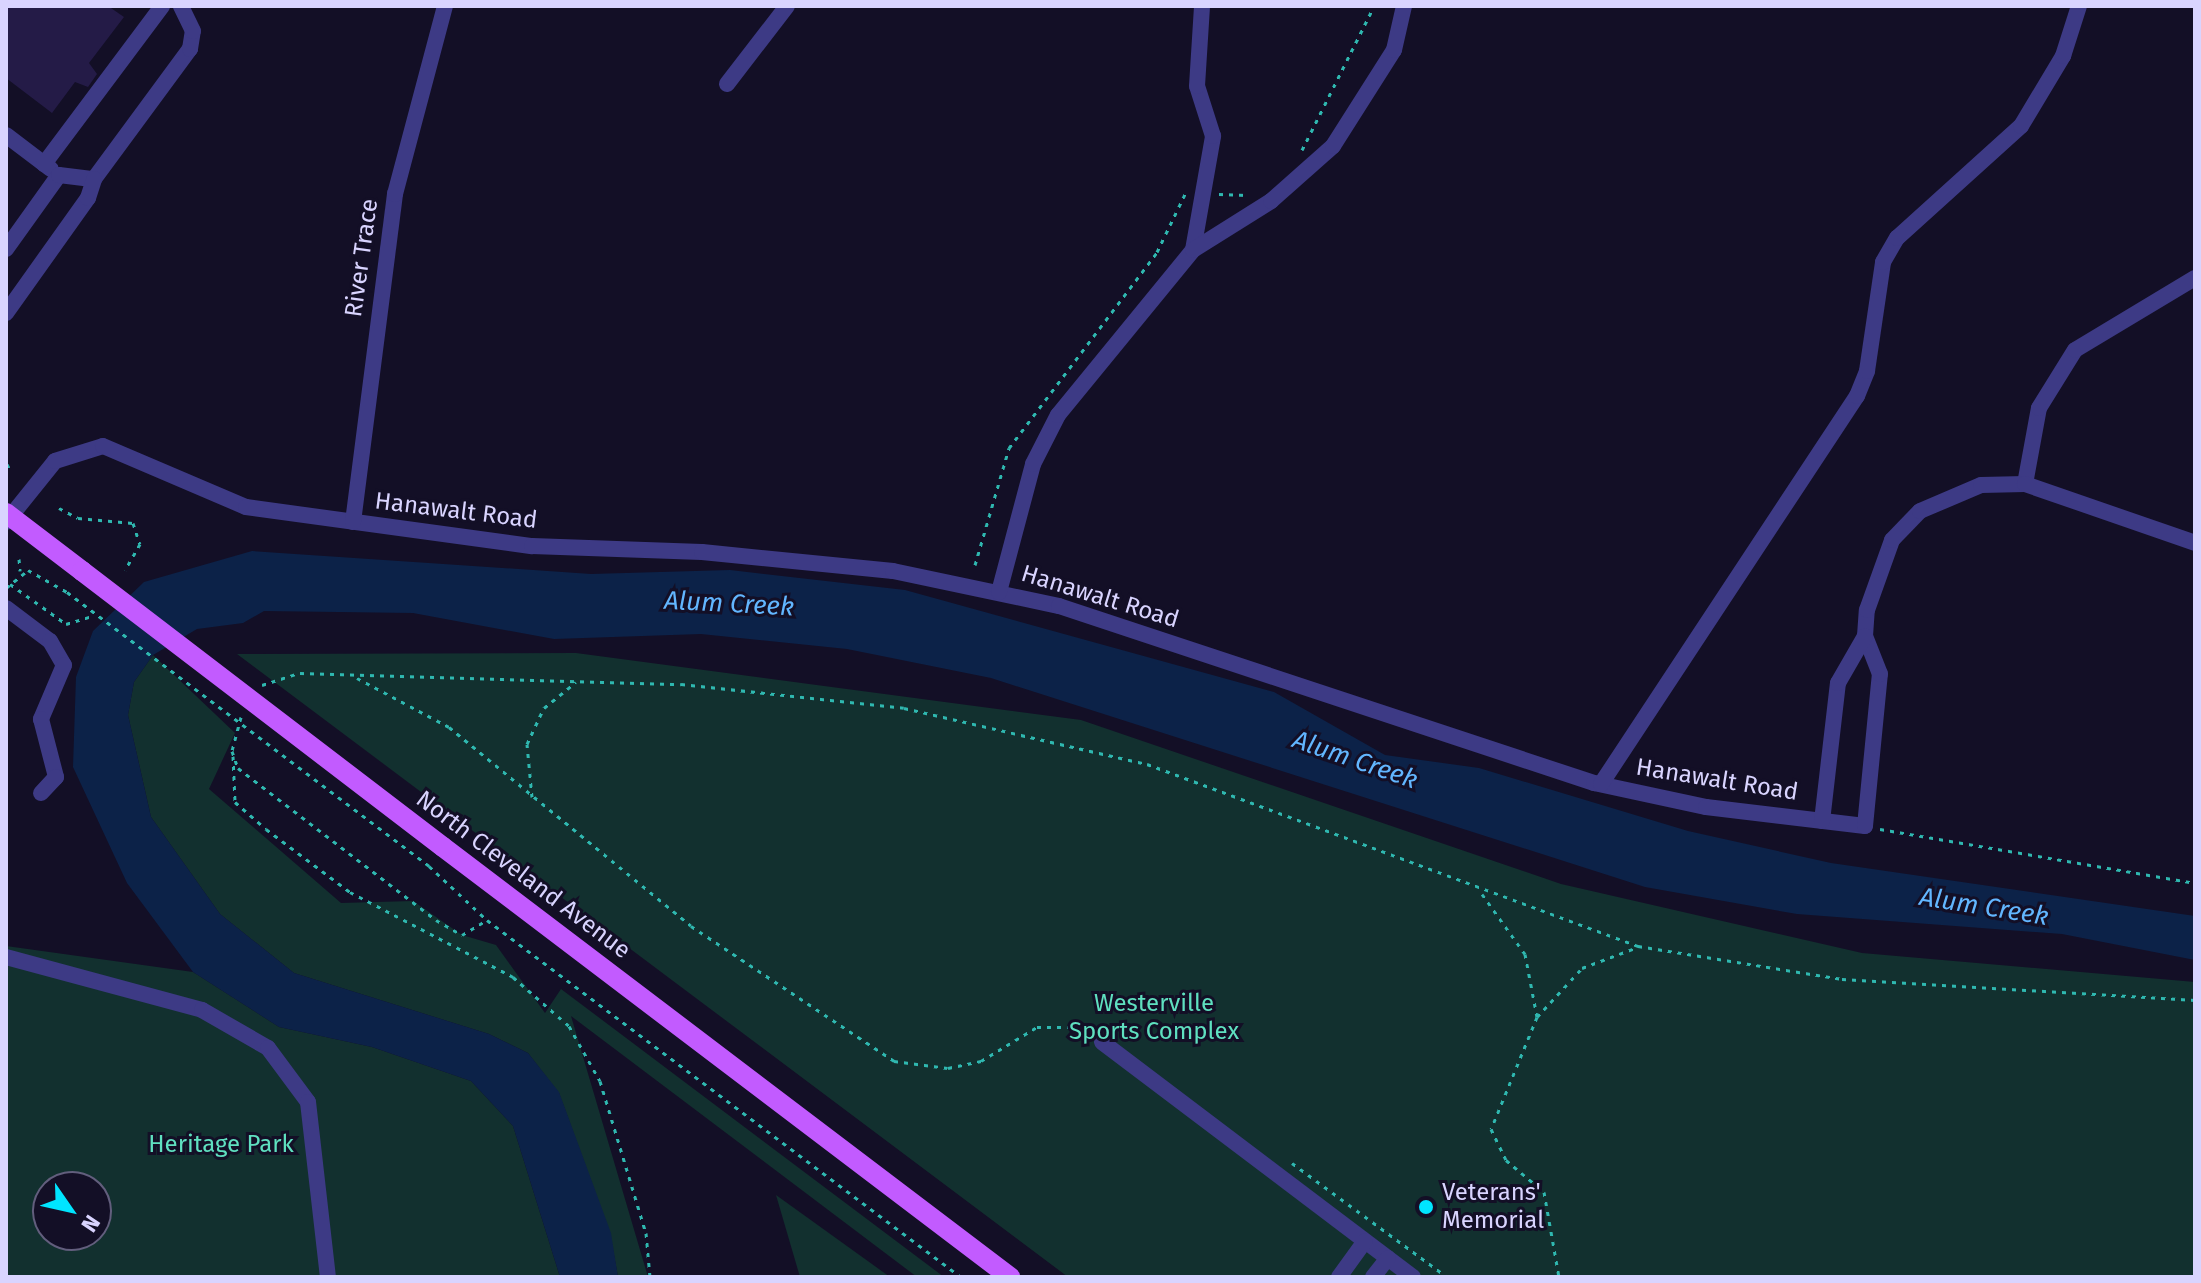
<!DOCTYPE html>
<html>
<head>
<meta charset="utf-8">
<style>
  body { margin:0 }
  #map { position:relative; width:2201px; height:1283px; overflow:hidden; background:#130f26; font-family:"Fira Sans",sans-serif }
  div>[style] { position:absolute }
  .green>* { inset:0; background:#12302f }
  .water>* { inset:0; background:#0c2248 }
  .building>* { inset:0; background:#241b47 }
  .path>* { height:3px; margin-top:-1.5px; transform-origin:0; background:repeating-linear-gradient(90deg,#2fb8b0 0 4px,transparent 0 10px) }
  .minor>* { height:16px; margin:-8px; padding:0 8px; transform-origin:8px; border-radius:8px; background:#3d3a85 }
  .major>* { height:20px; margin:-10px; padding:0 10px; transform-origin:10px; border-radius:10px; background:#c25bff }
  .path-bridge>* { height:3px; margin-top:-1.5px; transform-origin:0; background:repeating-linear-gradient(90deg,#2fb8b0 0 4px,transparent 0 10px) }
  .major-bridge>* { height:20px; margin:-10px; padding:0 10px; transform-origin:10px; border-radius:10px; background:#c25bff }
  .dots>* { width:22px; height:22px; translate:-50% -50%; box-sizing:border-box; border:4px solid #130f26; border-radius:50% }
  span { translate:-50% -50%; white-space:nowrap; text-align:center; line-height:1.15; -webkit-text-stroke:6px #130f26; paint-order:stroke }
  .street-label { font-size:24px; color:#d9d4ff }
  .park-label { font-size:24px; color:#5fe0c0 }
  .poi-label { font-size:24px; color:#d9d4ff }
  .left { translate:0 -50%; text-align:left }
  .water-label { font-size:26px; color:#62b6ff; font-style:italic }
  .frame { position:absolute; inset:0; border:8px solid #d9d4ff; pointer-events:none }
  .north { position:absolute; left:32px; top:1171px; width:80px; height:80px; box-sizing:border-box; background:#130f26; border:2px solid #625e7d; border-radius:50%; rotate:124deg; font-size:22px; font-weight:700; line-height:32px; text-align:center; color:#d9d4ff }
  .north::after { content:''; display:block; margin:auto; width:28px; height:36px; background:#00e5ff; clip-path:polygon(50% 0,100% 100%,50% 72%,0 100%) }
</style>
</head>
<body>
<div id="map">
  <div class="green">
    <i style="clip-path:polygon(576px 653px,1081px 720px,1561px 884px,1862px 953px,2195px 982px,2195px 1277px,1068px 1277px,237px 654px)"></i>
    <i style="clip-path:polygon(153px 655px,235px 733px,209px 789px,341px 903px,413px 901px,462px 935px,496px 945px,545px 1013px,561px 989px,944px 1277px,917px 1277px,571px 1016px,648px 1277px,618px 1277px,610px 1233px,559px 1093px,528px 1053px,489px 1034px,294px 973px,220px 914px,151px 817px,128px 715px,134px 682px)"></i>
    <i style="clip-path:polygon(evenodd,6px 946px,193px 972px,279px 1027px,372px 1047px,471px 1081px,513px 1126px,560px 1277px,6px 1277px,6px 946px,48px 1187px,96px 1187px,96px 1235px,48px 1235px,48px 1187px)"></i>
    <i style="clip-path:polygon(776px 1195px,890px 1277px,800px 1277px)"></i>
  </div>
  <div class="water">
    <i style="clip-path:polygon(252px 551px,591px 574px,730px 570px,905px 590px,1274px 692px,1385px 755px,1479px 768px,1688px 831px,1831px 863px,2195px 916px,2195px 960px,2062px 934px,1797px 914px,1645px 887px,991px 678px,847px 649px,701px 634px,554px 639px,413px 613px,264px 611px,243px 623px,197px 629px,153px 655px,134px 682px,128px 715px,151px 817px,220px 914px,294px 973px,489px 1034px,528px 1053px,559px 1092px,611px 1233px,618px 1277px,560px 1277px,513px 1126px,471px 1081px,372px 1047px,279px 1027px,193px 972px,127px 883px,73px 767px,76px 677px,93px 631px,144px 582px)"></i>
  </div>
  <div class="building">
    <i style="clip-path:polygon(6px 6px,108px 6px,124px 17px,89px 63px,97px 74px,88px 87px,75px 82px,52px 113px,6px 78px)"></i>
  </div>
  <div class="path">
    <i style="left:1302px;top:150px;width:161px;rotate:-63.4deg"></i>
    <i style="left:1219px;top:194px;width:28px;rotate:2deg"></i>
    <i style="left:7px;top:464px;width:4px;rotate:63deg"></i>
    <i style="left:386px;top:505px;width:9px;rotate:6deg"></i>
    <i style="left:59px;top:508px;width:21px;rotate:28deg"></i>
    <i style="left:78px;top:518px;width:55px;rotate:5.2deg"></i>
    <i style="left:133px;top:523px;width:22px;rotate:72deg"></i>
    <i style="left:140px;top:544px;width:30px;rotate:120deg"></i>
    <i style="left:19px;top:559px;width:12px;rotate:85deg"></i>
    <i style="left:975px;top:565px;width:122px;rotate:-73.8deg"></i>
    <i style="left:1009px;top:448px;width:246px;rotate:-52.9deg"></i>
    <i style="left:1157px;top:252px;width:69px;rotate:-64.2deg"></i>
    <i style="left:10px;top:584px;width:69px;rotate:35.5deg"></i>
    <i style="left:66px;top:624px;width:27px;rotate:-17deg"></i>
    <i style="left:6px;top:588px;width:28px;rotate:-39deg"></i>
    <i style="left:28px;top:570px;width:45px;rotate:29.4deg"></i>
    <i style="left:357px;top:678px;width:104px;rotate:28deg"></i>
    <i style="left:449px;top:727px;width:313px;rotate:39.4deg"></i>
    <i style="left:691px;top:926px;width:244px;rotate:33.6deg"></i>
    <i style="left:894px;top:1061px;width:54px;rotate:7.4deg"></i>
    <i style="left:948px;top:1068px;width:34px;rotate:-12deg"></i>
    <i style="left:981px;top:1061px;width:66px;rotate:-31.3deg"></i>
    <i style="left:1037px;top:1027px;width:59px"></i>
    <i style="left:262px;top:685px;width:40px;rotate:-18deg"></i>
    <i style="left:300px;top:673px;width:381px;rotate:1.7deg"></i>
    <i style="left:681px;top:684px;width:224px;rotate:6.1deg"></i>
    <i style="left:904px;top:708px;width:249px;rotate:13deg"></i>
    <i style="left:1147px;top:764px;width:524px;rotate:20.34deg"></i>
    <i style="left:1638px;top:946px;width:207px;rotate:9.2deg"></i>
    <i style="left:1842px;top:979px;width:354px;rotate:3.4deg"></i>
    <i style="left:241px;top:717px;width:35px;rotate:105deg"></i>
    <i style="left:232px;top:751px;width:18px;rotate:71deg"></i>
    <i style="left:238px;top:768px;width:250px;rotate:37.5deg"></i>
    <i style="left:436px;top:920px;width:30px;rotate:30deg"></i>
    <i style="left:462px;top:935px;width:29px;rotate:-31deg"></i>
    <i style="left:233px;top:756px;width:46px;rotate:87.5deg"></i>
    <i style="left:235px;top:802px;width:41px;rotate:41.1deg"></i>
    <i style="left:266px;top:829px;width:105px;rotate:36.9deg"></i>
    <i style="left:350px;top:892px;width:184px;rotate:27.5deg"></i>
    <i style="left:513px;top:977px;width:74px;rotate:41.2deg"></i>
    <i style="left:569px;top:1026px;width:63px;rotate:60.6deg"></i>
    <i style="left:600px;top:1081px;width:159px;rotate:73.2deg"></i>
    <i style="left:646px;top:1233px;width:44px;rotate:84.8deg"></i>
    <i style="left:532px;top:797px;width:53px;rotate:-95.4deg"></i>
    <i style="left:527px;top:744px;width:40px;rotate:-65deg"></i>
    <i style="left:544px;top:708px;width:41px;rotate:-39.1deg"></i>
    <i style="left:1880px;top:829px;width:320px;rotate:9.7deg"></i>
    <i style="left:429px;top:866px;width:79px;rotate:43deg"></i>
    <i style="left:487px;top:920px;width:593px;rotate:36.99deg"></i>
    <i style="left:1482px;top:894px;width:74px;rotate:54.4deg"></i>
    <i style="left:1525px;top:954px;width:64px;rotate:79.2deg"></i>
    <i style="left:1537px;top:1017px;width:67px;rotate:-47.4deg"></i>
    <i style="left:1582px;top:968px;width:60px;rotate:-20.6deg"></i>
    <i style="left:1537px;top:1017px;width:121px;rotate:112.3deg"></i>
    <i style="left:1491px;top:1129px;width:34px;rotate:64deg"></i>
    <i style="left:1506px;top:1160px;width:50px;rotate:40.1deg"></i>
    <i style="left:1544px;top:1192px;width:86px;rotate:80deg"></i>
    <i style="left:1292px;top:1163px;width:192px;rotate:36.3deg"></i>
  </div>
  <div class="minor">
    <i style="left:727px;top:84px;width:98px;rotate:-52.4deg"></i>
    <i style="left:6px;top:135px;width:56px;rotate:37.1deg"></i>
    <i style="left:44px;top:164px;width:197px;rotate:-53.2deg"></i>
    <i style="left:6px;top:249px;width:91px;rotate:-54.4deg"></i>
    <i style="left:59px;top:175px;width:35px;rotate:7deg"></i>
    <i style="left:94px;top:179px;width:162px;rotate:-53.6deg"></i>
    <i style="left:190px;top:49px;width:18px;rotate:-81deg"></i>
    <i style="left:193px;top:31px;width:28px;rotate:-116deg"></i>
    <i style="left:1193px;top:250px;width:116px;rotate:-80deg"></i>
    <i style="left:1213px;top:136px;width:52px;rotate:-107.7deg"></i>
    <i style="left:1197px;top:86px;width:80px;rotate:-86.4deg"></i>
    <i style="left:6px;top:313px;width:141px;rotate:-54.5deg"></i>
    <i style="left:88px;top:198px;width:20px;rotate:-72deg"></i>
    <i style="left:2025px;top:484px;width:77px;rotate:-79.6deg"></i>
    <i style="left:2039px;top:408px;width:68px;rotate:-58.2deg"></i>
    <i style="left:2075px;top:350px;width:140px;rotate:-31deg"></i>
    <i style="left:6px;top:522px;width:78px;rotate:-51.2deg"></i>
    <i style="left:55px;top:461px;width:50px;rotate:-17.4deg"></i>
    <i style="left:103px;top:446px;width:155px;rotate:23.1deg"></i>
    <i style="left:246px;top:507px;width:289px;rotate:7.8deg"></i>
    <i style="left:532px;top:546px;width:170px;rotate:2deg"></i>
    <i style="left:702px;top:552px;width:192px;rotate:5.7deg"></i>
    <i style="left:893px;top:571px;width:170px;rotate:11.9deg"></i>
    <i style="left:1059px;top:606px;width:564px;rotate:18.31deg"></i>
    <i style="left:1594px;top:783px;width:115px;rotate:12.1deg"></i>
    <i style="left:1706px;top:807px;width:160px;rotate:6.8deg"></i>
    <i style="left:1865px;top:826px;width:153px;rotate:-84.4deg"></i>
    <i style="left:1880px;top:674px;width:41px;rotate:-111.5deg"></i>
    <i style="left:1865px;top:636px;width:26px;rotate:-86deg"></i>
    <i style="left:1867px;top:610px;width:74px;rotate:-70.3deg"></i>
    <i style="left:1892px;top:540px;width:40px;rotate:-46deg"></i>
    <i style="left:1920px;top:511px;width:66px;rotate:-23.1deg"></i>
    <i style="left:1981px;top:485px;width:44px;rotate:-1.3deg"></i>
    <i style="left:2025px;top:484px;width:180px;rotate:19.1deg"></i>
    <i style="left:353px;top:522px;width:331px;rotate:-82.7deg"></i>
    <i style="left:395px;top:194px;width:195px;rotate:-75.1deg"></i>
    <i style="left:999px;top:592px;width:132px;rotate:-75.1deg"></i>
    <i style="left:1033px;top:464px;width:55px;rotate:-63deg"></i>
    <i style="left:1058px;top:415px;width:213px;rotate:-50.7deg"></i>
    <i style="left:1193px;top:250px;width:92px;rotate:-32.1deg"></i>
    <i style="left:1271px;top:201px;width:83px;rotate:-41.6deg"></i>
    <i style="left:1333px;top:146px;width:114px;rotate:-57.6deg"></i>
    <i style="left:1394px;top:50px;width:45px;rotate:-77.2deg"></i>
    <i style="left:6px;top:608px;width:55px;rotate:36.9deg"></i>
    <i style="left:50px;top:641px;width:28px;rotate:60deg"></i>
    <i style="left:64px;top:665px;width:59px;rotate:113.1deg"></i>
    <i style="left:41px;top:719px;width:60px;rotate:75.5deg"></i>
    <i style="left:56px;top:777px;width:22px;rotate:133deg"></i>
    <i style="left:1601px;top:784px;width:465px;rotate:-56.6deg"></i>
    <i style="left:1857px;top:396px;width:27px;rotate:-68deg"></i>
    <i style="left:1867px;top:371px;width:110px;rotate:-81.6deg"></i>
    <i style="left:1883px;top:262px;width:28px;rotate:-60deg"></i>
    <i style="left:1897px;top:238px;width:167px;rotate:-42.1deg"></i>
    <i style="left:2021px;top:126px;width:82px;rotate:-59deg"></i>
    <i style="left:2063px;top:56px;width:52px;rotate:-72.3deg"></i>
    <i style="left:1822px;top:821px;width:139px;rotate:-83.4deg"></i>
    <i style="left:1838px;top:683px;width:54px;rotate:-60.1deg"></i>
    <i style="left:6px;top:957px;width:203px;rotate:15.1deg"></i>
    <i style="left:202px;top:1010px;width:76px;rotate:29.9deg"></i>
    <i style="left:268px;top:1048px;width:67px;rotate:53.5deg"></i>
    <i style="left:308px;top:1102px;width:176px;rotate:83.5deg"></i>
    <i style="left:1102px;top:1042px;width:390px;rotate:37.1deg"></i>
    <i style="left:1339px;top:1277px;width:44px;rotate:-54.2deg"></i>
    <i style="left:1373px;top:1277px;width:24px;rotate:-52deg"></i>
  </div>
  <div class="major">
    <i style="left:6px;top:513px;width:96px;rotate:37.3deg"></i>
    <i style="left:443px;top:847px;width:712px;rotate:37.18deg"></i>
  </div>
  <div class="path-bridge">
    <i style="left:67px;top:592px;width:454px;rotate:37.1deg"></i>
  </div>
  <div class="major-bridge">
    <i style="left:82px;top:571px;width:454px;rotate:37.4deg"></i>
  </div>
  <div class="dots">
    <i style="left:1426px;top:1207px;background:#00e5ff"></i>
  </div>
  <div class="street-label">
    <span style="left:362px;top:258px;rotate:-82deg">River Trace</span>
    <span style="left:456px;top:511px;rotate:7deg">Hanawalt Road</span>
    <span style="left:1100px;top:597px;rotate:17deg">Hanawalt Road</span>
    <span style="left:1717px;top:780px;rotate:9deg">Hanawalt Road</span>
    <span style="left:523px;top:875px;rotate:37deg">North Cleveland Avenue</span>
  </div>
  <div class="park-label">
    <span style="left:1154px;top:1018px">Westerville<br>Sports Complex</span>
    <span style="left:221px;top:1145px">Heritage Park</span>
  </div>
  <div class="poi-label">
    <span class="left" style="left:1442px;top:1207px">Veterans'<br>Memorial</span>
  </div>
  <div class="water-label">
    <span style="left:729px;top:604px;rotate:3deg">Alum Creek</span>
    <span style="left:1355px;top:760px;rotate:19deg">Alum Creek</span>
    <span style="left:1984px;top:907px;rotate:9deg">Alum Creek</span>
  </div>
  <div class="frame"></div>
  <div class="north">N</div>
</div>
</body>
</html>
